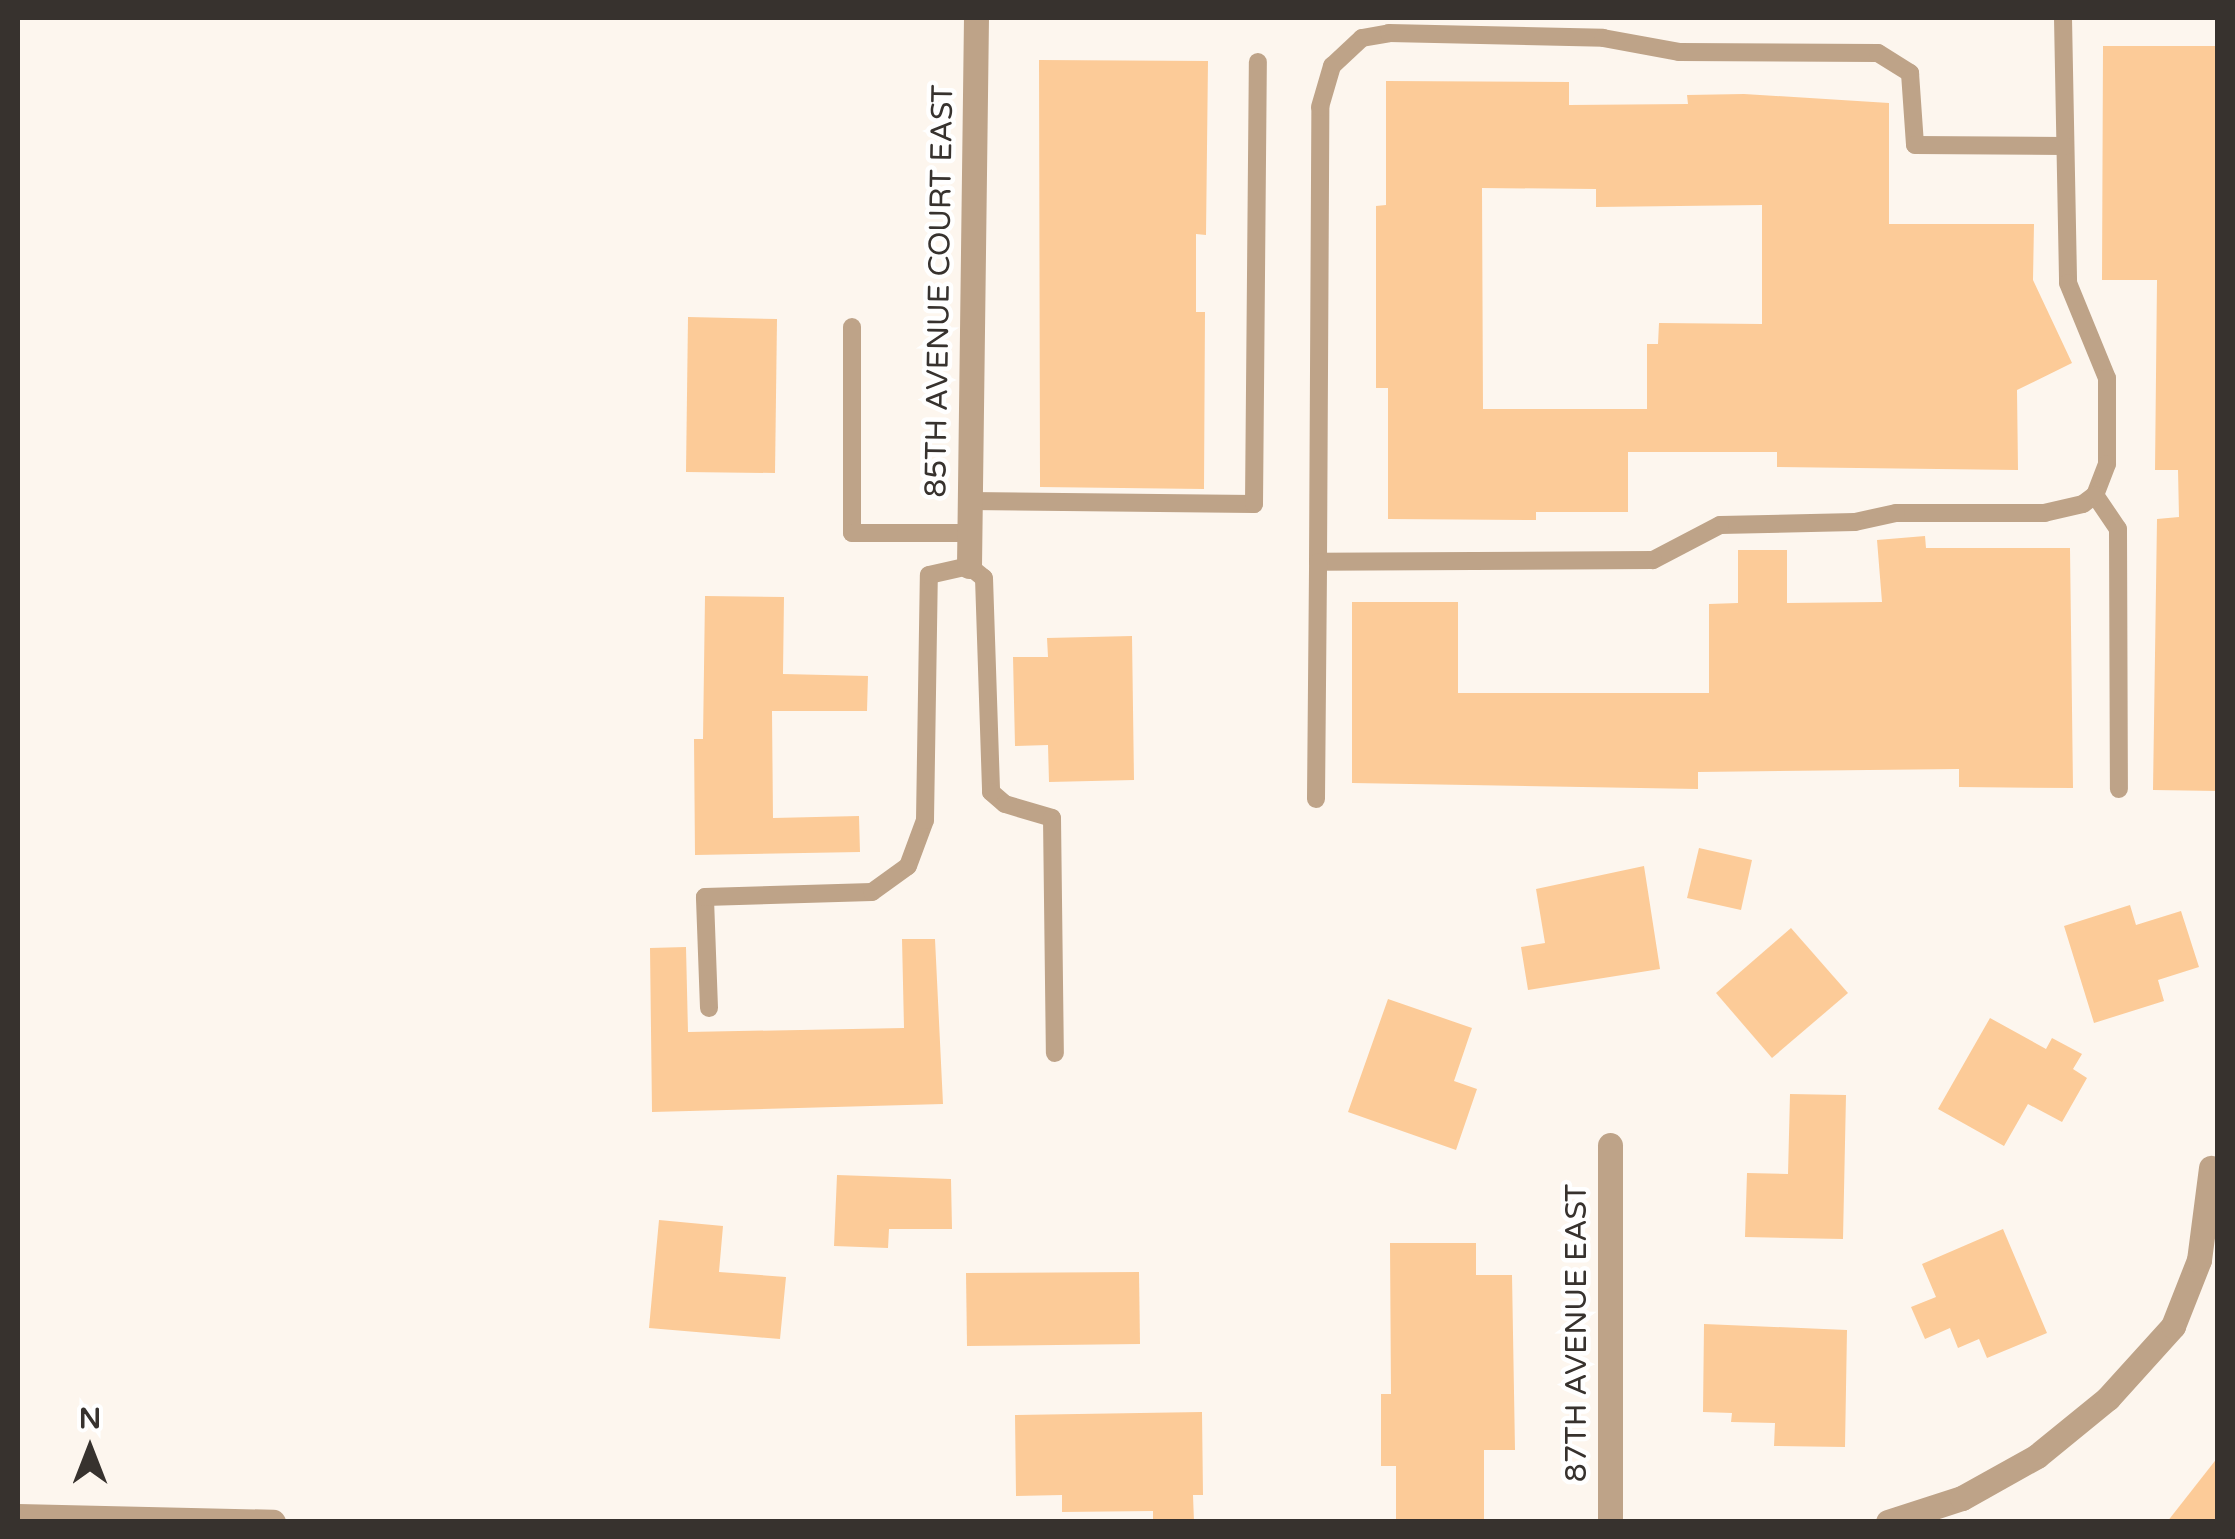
<!DOCTYPE html>
<html>
<head>
<meta charset="utf-8">
<style>
  body { margin:0 }
  #map { position:relative; width:2235px; height:1539px; overflow:hidden; background:#fdf6ee; font-family:"Varela Round",sans-serif }
  div>[style] { position:absolute }
  .building>* { inset:0; background:#fccb98 }
  .lane>* { height:18px; margin:-9px; padding:0 9px; transform-origin:9px; border-radius:9px; background:#bea388 }
  .street>* { height:25px; margin:-12.5px; padding:0 12.5px; transform-origin:12.5px; border-radius:12.5px; background:#bea388 }
  span { translate:-50% -50%; white-space:nowrap; text-align:center; line-height:1.15; -webkit-text-stroke:9px #fff; paint-order:stroke }
  .street-label { font-size:30px; color:#37322e }
  .frame { position:absolute; inset:0; border:20px solid #37322e; pointer-events:none }
  .north { position:absolute; left:40px; top:1399px; width:100px; height:100px; -webkit-text-stroke:8px #fff; paint-order:stroke; rotate:0deg; font-size:28px; font-weight:700; line-height:40px; text-align:center; color:#37322e }
  .north::after { content:''; display:block; margin:auto; width:35px; height:45px; background:#37322e; clip-path:polygon(50% 0,100% 100%,50% 72%,0 100%) }
</style>
</head>
<body>
<div id="map">
  <div class="building">
    <i style="clip-path:polygon(2103px 46px,2218px 46px,2218px 791px,2153px 790px,2157px 519px,2179px 517px,2178px 470px,2155px 470px,2157px 280px,2102px 280px)"></i>
    <i style="clip-path:polygon(1039px 60px,1208px 61px,1206px 235px,1196px 234px,1196px 312px,1205px 312px,1204px 489px,1040px 487px)"></i>
    <i style="clip-path:polygon(evenodd,1386px 81px,1569px 82px,1569px 105px,1688px 104px,1687px 95px,1744px 94px,1889px 103px,1889px 224px,2034px 224px,2033px 280px,2072px 363px,2017px 390px,2018px 470px,1777px 467px,1777px 452px,1628px 452px,1628px 512px,1536px 512px,1536px 520px,1388px 519px,1388px 388px,1376px 388px,1376px 206px,1386px 205px,1386px 81px,1482px 188px,1596px 189px,1596px 207px,1762px 205px,1762px 324px,1659px 323px,1658px 344px,1647px 344px,1647px 409px,1483px 409px,1482px 188px)"></i>
    <i style="clip-path:polygon(688px 317px,777px 319px,775px 473px,686px 472px)"></i>
    <i style="clip-path:polygon(1925px 536px,1926px 548px,2070px 548px,2073px 788px,1959px 787px,1959px 769px,1698px 772px,1698px 789px,1352px 783px,1352px 602px,1458px 602px,1458px 693px,1709px 693px,1709px 604px,1738px 603px,1738px 550px,1787px 550px,1787px 603px,1882px 602px,1877px 540px)"></i>
    <i style="clip-path:polygon(705px 596px,784px 597px,783px 674px,868px 676px,867px 711px,772px 711px,773px 818px,859px 816px,860px 852px,695px 855px,694px 739px,703px 739px)"></i>
    <i style="clip-path:polygon(1132px 636px,1134px 780px,1049px 782px,1048px 745px,1015px 746px,1013px 657px,1048px 657px,1047px 638px)"></i>
    <i style="clip-path:polygon(1699px 848px,1752px 860px,1741px 910px,1687px 898px)"></i>
    <i style="clip-path:polygon(1644px 866px,1660px 969px,1528px 990px,1521px 947px,1545px 943px,1536px 889px)"></i>
    <i style="clip-path:polygon(2130px 905px,2136px 925px,2181px 911px,2199px 967px,2158px 980px,2164px 1001px,2094px 1023px,2064px 926px)"></i>
    <i style="clip-path:polygon(1791px 928px,1848px 993px,1772px 1058px,1716px 993px)"></i>
    <i style="clip-path:polygon(902px 939px,935px 939px,943px 1104px,652px 1112px,650px 948px,686px 947px,688px 1032px,904px 1028px)"></i>
    <i style="clip-path:polygon(1388px 999px,1472px 1028px,1454px 1081px,1477px 1089px,1456px 1150px,1348px 1112px)"></i>
    <i style="clip-path:polygon(1990px 1018px,2046px 1049px,2052px 1038px,2082px 1054px,2073px 1069px,2087px 1078px,2062px 1122px,2028px 1104px,2004px 1146px,1938px 1109px)"></i>
    <i style="clip-path:polygon(1790px 1094px,1846px 1095px,1843px 1239px,1745px 1237px,1747px 1173px,1788px 1174px)"></i>
    <i style="clip-path:polygon(837px 1175px,951px 1179px,952px 1229px,889px 1229px,888px 1248px,834px 1246px)"></i>
    <i style="clip-path:polygon(659px 1220px,723px 1226px,719px 1272px,786px 1277px,780px 1339px,649px 1328px)"></i>
    <i style="clip-path:polygon(2003px 1229px,2047px 1333px,1987px 1358px,1979px 1339px,1958px 1348px,1950px 1328px,1925px 1339px,1911px 1307px,1936px 1297px,1922px 1264px)"></i>
    <i style="clip-path:polygon(1390px 1243px,1476px 1243px,1476px 1275px,1512px 1275px,1515px 1450px,1484px 1450px,1484px 1522px,1396px 1522px,1396px 1466px,1381px 1466px,1381px 1394px,1391px 1394px)"></i>
    <i style="clip-path:polygon(1139px 1272px,1140px 1344px,967px 1346px,966px 1273px)"></i>
    <i style="clip-path:polygon(1704px 1324px,1847px 1330px,1845px 1447px,1774px 1446px,1775px 1423px,1731px 1422px,1732px 1413px,1703px 1412px)"></i>
    <i style="clip-path:polygon(1202px 1412px,1203px 1495px,1193px 1495px,1194px 1522px,1153px 1522px,1153px 1511px,1062px 1512px,1062px 1495px,1016px 1496px,1015px 1415px)"></i>
    <i style="clip-path:polygon(2218px 1457px,2218px 1522px,2167px 1522px)"></i>
  </div>
  <div class="lane">
    <i style="left:2063px;top:18px;width:265px;rotate:88.9deg"></i>
    <i style="left:2068px;top:283px;width:103px;rotate:67.7deg"></i>
    <i style="left:2107px;top:378px;width:86px;rotate:90deg"></i>
    <i style="left:2107px;top:464px;width:33px;rotate:111deg"></i>
    <i style="left:2095px;top:495px;width:15px;rotate:143deg"></i>
    <i style="left:2083px;top:504px;width:39px;rotate:167deg"></i>
    <i style="left:2045px;top:513px;width:149px;rotate:180deg"></i>
    <i style="left:1896px;top:513px;width:42px;rotate:167.6deg"></i>
    <i style="left:1855px;top:522px;width:135px;rotate:178.7deg"></i>
    <i style="left:1720px;top:525px;width:76px;rotate:152.4deg"></i>
    <i style="left:1653px;top:560px;width:335px;rotate:179.7deg"></i>
    <i style="left:1318px;top:562px;width:455px;rotate:-89.7deg"></i>
    <i style="left:1320px;top:107px;width:43px;rotate:-73.7deg"></i>
    <i style="left:1332px;top:66px;width:41px;rotate:-43deg"></i>
    <i style="left:1362px;top:38px;width:27px;rotate:-10deg"></i>
    <i style="left:1389px;top:33px;width:214px;rotate:1.3deg"></i>
    <i style="left:1603px;top:38px;width:77px;rotate:10.4deg"></i>
    <i style="left:1679px;top:52px;width:199px;rotate:0.3deg"></i>
    <i style="left:1878px;top:53px;width:38px;rotate:32deg"></i>
    <i style="left:1910px;top:73px;width:72px;rotate:86deg"></i>
    <i style="left:1915px;top:145px;width:150px;rotate:0.4deg"></i>
    <i style="left:852px;top:327px;width:206px;rotate:90deg"></i>
    <i style="left:852px;top:533px;width:117px"></i>
    <i style="left:2095px;top:495px;width:41px;rotate:55.9deg"></i>
    <i style="left:2118px;top:529px;width:260px;rotate:89.8deg"></i>
    <i style="left:969px;top:501px;width:285px;rotate:0.6deg"></i>
    <i style="left:1254px;top:504px;width:442px;rotate:-89.5deg"></i>
    <i style="left:1316px;top:799px;width:237px;rotate:-89.5deg"></i>
    <i style="left:709px;top:1008px;width:111px;rotate:-92.1deg"></i>
    <i style="left:705px;top:897px;width:167px;rotate:-1.7deg"></i>
    <i style="left:872px;top:892px;width:44px;rotate:-35.8deg"></i>
    <i style="left:908px;top:866px;width:49px;rotate:-69.7deg"></i>
    <i style="left:925px;top:820px;width:245px;rotate:-89.1deg"></i>
    <i style="left:929px;top:575px;width:41px;rotate:-12.7deg"></i>
    <i style="left:969px;top:566px;width:19px;rotate:39deg"></i>
    <i style="left:984px;top:578px;width:214px;rotate:88.1deg"></i>
    <i style="left:991px;top:792px;width:18px;rotate:41deg"></i>
    <i style="left:1005px;top:804px;width:49px;rotate:16.6deg"></i>
    <i style="left:1052px;top:818px;width:235px;rotate:89.3deg"></i>
  </div>
  <div class="street">
    <i style="left:969px;top:566px;width:548px;rotate:-89.27deg"></i>
    <i style="left:18px;top:1516px;width:255px;rotate:1.3deg"></i>
    <i style="left:1610px;top:1522px;width:377px;rotate:-90deg"></i>
    <i style="left:1888px;top:1522px;width:78px;rotate:-18deg"></i>
    <i style="left:1962px;top:1498px;width:86px;rotate:-29.2deg"></i>
    <i style="left:2037px;top:1456px;width:92px;rotate:-39.2deg"></i>
    <i style="left:2108px;top:1398px;width:97px;rotate:-47.9deg"></i>
    <i style="left:2173px;top:1326px;width:71px;rotate:-68.5deg"></i>
    <i style="left:2199px;top:1260px;width:93px;rotate:-82.6deg"></i>
  </div>
  <div class="street-label">
    <span style="left:940px;top:291px;rotate:-89deg">85TH AVENUE COURT EAST</span>
    <span style="left:1577px;top:1333px;rotate:-90deg">87TH AVENUE EAST</span>
  </div>
  <div class="frame"></div>
  <div class="north">N</div>
</div>
</body>
</html>
